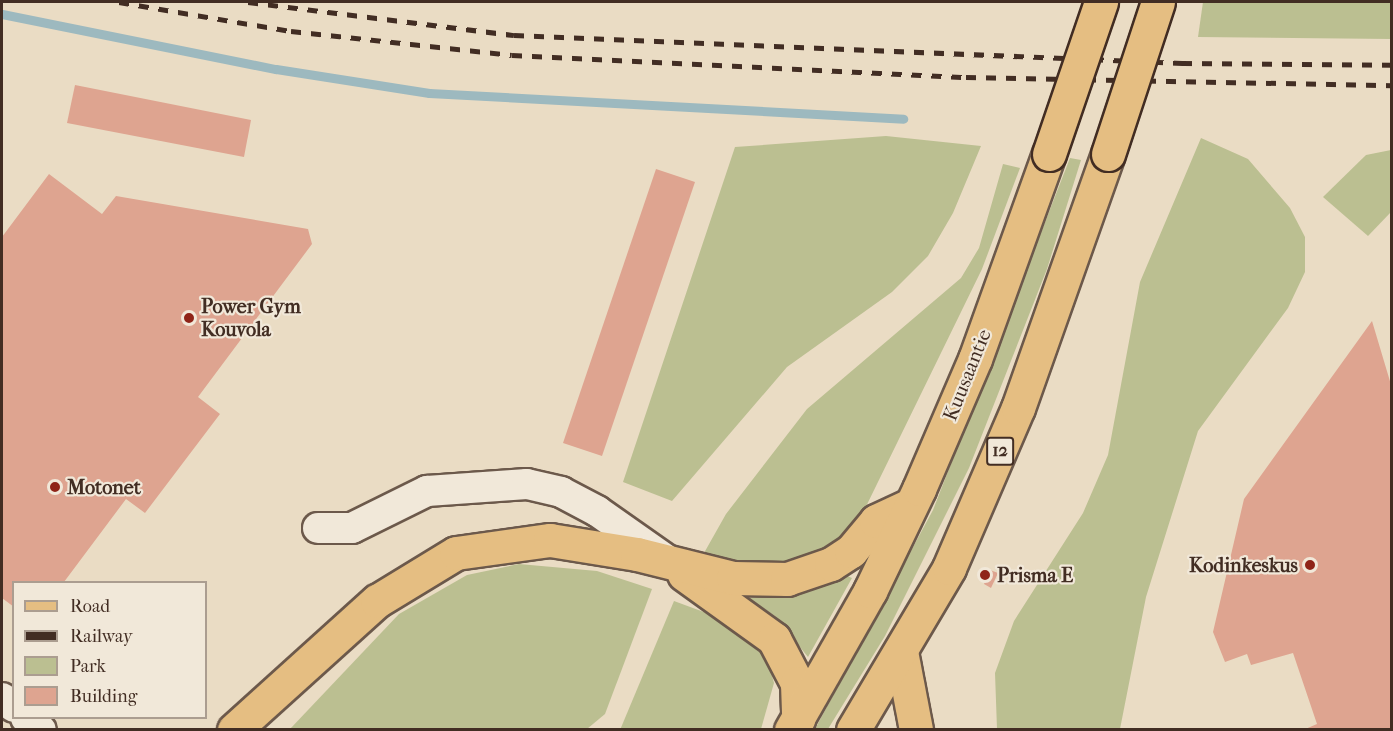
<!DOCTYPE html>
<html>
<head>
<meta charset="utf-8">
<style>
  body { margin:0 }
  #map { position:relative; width:1393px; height:731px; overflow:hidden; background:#eadcc4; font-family:"IM FELL French Canon",serif }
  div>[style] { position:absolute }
  .green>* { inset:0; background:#bbbf91 }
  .stream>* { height:9px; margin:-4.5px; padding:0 4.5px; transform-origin:4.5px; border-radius:4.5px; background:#9db9bf }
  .building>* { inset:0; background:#dea490 }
  .roads { filter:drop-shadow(2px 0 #6c594b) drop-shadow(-2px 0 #6c594b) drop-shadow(0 2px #6c594b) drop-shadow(0 -2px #6c594b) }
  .minor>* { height:30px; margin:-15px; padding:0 15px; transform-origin:15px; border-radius:15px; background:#f1e8d9 }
  .major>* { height:33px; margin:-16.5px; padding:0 16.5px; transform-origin:16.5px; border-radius:16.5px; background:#e5be82 }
  .rail>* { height:4.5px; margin-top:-2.25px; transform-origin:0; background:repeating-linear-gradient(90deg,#422d23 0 10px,transparent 0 20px) }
  .bridges { filter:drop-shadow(2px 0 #422d23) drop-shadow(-2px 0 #422d23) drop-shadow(0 2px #422d23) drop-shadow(0 -2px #422d23) }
  .major-bridge>* { height:33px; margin:-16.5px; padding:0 16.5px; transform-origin:16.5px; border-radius:16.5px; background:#e5be82 }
  .dots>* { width:16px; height:16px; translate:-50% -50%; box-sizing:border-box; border:3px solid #f1e8d9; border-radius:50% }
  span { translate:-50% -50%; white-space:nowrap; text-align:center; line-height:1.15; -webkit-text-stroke:4.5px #f1e8d9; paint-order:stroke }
  .shield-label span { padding:2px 4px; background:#f1e8d9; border:2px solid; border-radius:4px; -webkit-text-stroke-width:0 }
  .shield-label { font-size:18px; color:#422d23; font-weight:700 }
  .poi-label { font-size:20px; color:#422d23; font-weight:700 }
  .left { translate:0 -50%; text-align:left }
  .right { translate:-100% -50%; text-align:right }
  .street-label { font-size:20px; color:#422d23 }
  .frame { position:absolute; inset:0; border:3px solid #422d23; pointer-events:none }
  .legend { position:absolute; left:12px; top:581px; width:195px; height:138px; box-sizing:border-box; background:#f1e8d9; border:2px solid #ab9d90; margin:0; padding:8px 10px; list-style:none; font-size:18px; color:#422d23 }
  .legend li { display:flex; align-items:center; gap:12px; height:30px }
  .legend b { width:30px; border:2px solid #ab9d90 }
</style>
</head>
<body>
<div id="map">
  <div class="green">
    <i style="clip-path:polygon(1203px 2px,1391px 2px,1391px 39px,1198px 37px)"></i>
    <i style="clip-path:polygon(886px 136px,981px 146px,953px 213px,928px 256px,892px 292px,787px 367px,672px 501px,623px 482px,735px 147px)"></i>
    <i style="clip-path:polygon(1201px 138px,1248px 159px,1290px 208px,1305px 237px,1305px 272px,1288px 308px,1198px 431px,1146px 597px,1120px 729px,997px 729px,995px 673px,1014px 621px,1083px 513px,1108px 455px,1140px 282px)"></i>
    <i style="clip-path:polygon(1391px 150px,1391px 212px,1368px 236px,1323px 197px,1366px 155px)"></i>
    <i style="clip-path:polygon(1070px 158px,1081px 160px,1047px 269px,969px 468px,885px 636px,828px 729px,815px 729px,933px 510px)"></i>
    <i style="clip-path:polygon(1003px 164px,1020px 168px,982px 269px,856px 527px,833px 546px,778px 567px,724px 564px,704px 553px,726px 514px,807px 409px,961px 278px,979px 248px)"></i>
    <i style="clip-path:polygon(519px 564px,597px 571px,652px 589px,605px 714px,587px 729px,290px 729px,399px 614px,467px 575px)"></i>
    <i style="clip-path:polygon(845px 575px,852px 578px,808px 657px,775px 616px,748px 598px,809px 592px)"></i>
    <i style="clip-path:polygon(674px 601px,720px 618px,767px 658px,774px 683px,761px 729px,620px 730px)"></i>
  </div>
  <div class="stream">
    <i style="left:2px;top:14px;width:279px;rotate:11.4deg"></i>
    <i style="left:276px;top:69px;width:155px;rotate:8.9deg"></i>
    <i style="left:429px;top:93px;width:475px;rotate:3.1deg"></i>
  </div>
  <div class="building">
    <i style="clip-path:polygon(75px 85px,251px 120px,244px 157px,67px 123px)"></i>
    <i style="clip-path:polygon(656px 169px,695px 182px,602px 456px,563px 443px)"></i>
    <i style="clip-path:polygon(49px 174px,102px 214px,116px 196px,308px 229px,312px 244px,198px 397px,220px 414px,145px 513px,126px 499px,64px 582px,14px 582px,14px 607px,2px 598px,2px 237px)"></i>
    <i style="clip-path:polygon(1372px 321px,1392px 388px,1392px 730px,1303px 730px,1317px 724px,1293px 653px,1251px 665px,1247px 654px,1225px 662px,1213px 632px,1244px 499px)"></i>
    <i style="clip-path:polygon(990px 570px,998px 573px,991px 588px,984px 584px)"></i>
  </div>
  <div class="roads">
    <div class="minor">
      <i style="left:318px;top:528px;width:34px"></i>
      <i style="left:352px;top:528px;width:84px;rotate:-26.3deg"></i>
      <i style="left:427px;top:491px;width:100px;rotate:-4deg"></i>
      <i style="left:527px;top:484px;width:35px;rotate:13deg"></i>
      <i style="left:561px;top:492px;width:41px;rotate:27.8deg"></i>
      <i style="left:597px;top:511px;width:90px;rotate:35.1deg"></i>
      <i style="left:2px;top:698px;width:15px;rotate:37deg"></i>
      <i style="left:26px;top:718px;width:19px;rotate:39deg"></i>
    </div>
    <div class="major">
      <i style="left:684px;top:574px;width:111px;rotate:35.8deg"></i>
      <i style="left:774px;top:639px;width:50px;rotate:62.4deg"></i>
      <i style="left:797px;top:683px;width:36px;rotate:88deg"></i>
      <i style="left:901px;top:651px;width:80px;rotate:79.2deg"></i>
      <i style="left:234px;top:730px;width:193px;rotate:-42.1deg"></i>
      <i style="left:377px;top:601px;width:92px;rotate:-31.3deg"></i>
      <i style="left:456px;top:553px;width:95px;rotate:-7.9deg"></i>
      <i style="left:550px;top:540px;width:88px;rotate:9.1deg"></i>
      <i style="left:637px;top:554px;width:99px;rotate:14deg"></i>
      <i style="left:733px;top:578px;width:54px;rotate:1.1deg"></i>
      <i style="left:787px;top:579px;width:46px;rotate:-18.8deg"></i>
      <i style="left:831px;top:564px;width:24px;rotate:-33deg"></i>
      <i style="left:851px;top:551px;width:39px;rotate:-50deg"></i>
      <i style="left:876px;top:521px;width:38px;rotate:-25deg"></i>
      <i style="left:791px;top:730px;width:160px;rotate:-60.4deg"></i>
      <i style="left:870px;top:591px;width:113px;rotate:-64.3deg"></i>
      <i style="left:919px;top:489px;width:142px;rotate:-66.7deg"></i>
      <i style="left:975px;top:359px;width:218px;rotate:-70.2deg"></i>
      <i style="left:853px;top:730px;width:188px;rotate:-59.3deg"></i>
      <i style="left:949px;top:568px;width:174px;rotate:-66.7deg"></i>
      <i style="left:1018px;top:408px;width:269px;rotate:-70.5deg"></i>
    </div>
  </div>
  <div class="rail">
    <i style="left:119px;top:2px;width:174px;rotate:9.6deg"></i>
    <i style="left:291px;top:31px;width:222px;rotate:6.2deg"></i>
    <i style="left:512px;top:55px;width:455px;rotate:2.8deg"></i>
    <i style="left:966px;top:77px;width:426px;rotate:1.1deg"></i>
    <i style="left:248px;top:2px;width:268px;rotate:7.1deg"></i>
    <i style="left:514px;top:35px;width:669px;rotate:2.4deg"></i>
    <i style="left:1182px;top:63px;width:210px;rotate:0.5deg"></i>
  </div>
  <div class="bridges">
    <div class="major-bridge">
      <i style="left:1049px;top:154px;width:161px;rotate:-71.1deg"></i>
      <i style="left:1108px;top:154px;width:160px;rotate:-71.8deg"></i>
    </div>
  </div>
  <div class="dots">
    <i style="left:189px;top:318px;background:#8f2418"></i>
    <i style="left:55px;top:487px;background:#8f2418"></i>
    <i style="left:1310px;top:565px;background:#8f2418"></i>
    <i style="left:985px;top:575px;background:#8f2418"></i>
  </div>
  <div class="shield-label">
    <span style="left:1000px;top:451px">12</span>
  </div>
  <div class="poi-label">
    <span class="left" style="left:201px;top:318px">Power Gym<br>Kouvola</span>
    <span class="left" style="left:67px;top:487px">Motonet</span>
    <span class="right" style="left:1298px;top:565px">Kodinkeskus</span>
    <span class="left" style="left:997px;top:575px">Prisma E</span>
  </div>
  <div class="street-label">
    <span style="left:967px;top:375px;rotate:-68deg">Kuusaantie</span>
  </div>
  <div class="frame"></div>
  <ul class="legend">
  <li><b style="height:8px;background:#e5be82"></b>Road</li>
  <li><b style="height:8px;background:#422d23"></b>Railway</li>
  <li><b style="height:16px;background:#bbbf91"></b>Park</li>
  <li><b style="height:16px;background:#dea490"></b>Building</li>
  </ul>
</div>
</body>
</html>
